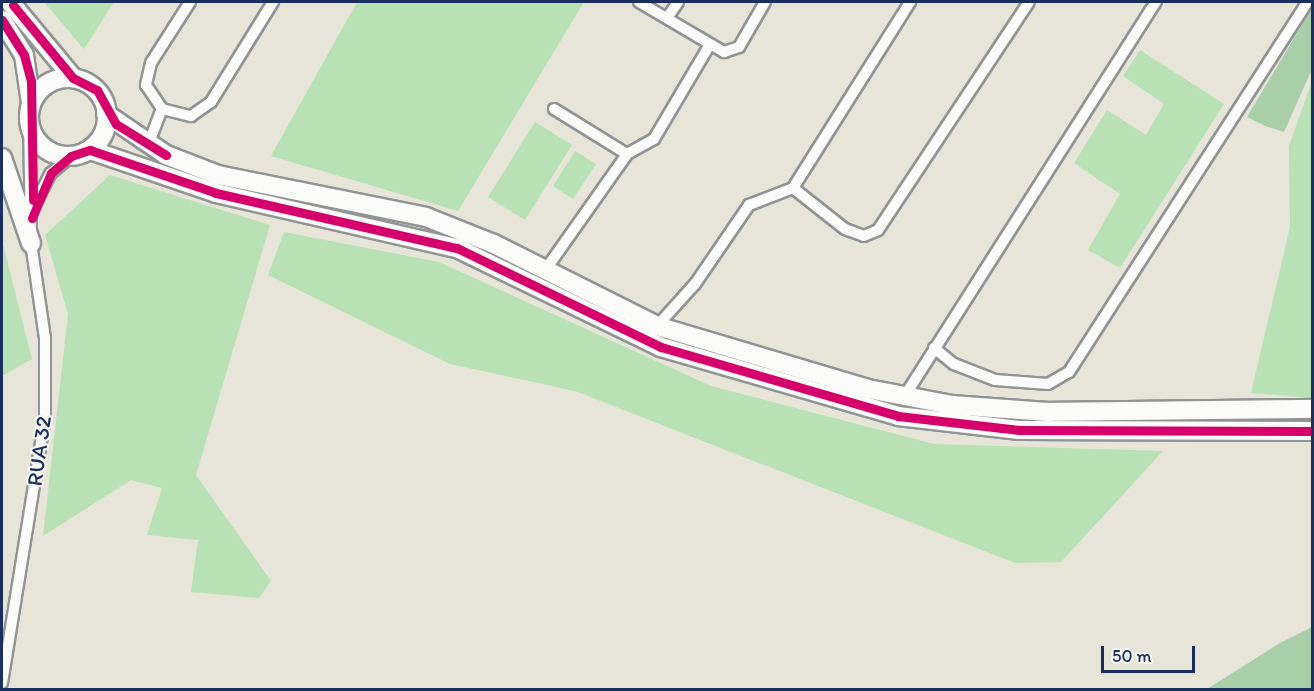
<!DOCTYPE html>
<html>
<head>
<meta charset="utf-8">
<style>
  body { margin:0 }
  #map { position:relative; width:1314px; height:691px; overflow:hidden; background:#e7e5d8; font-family:Itim,sans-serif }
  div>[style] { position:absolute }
  .green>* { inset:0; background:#b8e1b6 }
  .forest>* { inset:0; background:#a8cfa9 }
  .roads { filter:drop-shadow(2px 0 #919495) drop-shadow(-2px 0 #919495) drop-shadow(0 2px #919495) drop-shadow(0 -2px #919495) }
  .street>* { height:10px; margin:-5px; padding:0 5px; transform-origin:5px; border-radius:5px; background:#fbfbf9 }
  .primary>* { height:18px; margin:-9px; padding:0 9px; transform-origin:9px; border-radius:9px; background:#fbfbf9 }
  .primary>.ring { margin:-9px; padding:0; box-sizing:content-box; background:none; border:18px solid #fbfbf9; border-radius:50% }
  .cycleway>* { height:9px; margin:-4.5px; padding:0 4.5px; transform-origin:4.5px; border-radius:4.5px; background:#d6006c }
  span { translate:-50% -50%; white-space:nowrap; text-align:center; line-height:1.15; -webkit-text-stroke:4.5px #f6f6f2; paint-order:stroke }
  .street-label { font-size:22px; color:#1b2f5e }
  .frame { position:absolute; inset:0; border:3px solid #1b2f5e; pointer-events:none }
  .scale { position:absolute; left:1101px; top:646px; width:94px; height:27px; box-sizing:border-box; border:3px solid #1b2f5e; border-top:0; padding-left:8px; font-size:18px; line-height:21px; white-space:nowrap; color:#1b2f5e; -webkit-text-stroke:4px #f6f6f2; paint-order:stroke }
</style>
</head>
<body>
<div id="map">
  <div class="green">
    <i style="clip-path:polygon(44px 2px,114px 2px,84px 49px)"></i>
    <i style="clip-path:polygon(357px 2px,584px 2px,458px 211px,271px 156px)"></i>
    <i style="clip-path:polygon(1140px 50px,1224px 104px,1120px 268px,1088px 250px,1120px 194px,1074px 163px,1107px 110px,1146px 135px,1164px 104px,1123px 76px)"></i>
    <i style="clip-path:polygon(1312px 81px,1312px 398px,1251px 393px,1290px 227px,1289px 146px)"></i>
    <i style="clip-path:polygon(535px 122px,572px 145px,525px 220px,488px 197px)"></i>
    <i style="clip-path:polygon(575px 151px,596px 164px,573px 199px,553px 186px)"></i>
    <i style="clip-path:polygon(110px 175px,270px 225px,196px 475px,271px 581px,259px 598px,191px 592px,198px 540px,147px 535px,162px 488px,131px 480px,43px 536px,68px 314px,45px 235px)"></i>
    <i style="clip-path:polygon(284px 232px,439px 262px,711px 386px,934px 444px,1163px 451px,1061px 562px,1015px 563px,575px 391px,450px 364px,268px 275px)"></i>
    <i style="clip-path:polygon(2px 240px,32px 359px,2px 376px)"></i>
  </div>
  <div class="forest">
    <i style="clip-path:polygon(1312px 8px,1312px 69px,1284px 132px,1265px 126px,1247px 117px)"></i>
    <i style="clip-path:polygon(1312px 627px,1312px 689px,1207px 689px,1280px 643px)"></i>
  </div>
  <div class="roads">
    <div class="street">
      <i style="left:190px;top:2px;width:72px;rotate:122.6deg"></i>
      <i style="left:151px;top:63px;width:23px;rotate:103deg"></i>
      <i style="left:146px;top:85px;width:29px;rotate:56deg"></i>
      <i style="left:162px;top:109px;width:30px;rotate:14deg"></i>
      <i style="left:191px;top:116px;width:24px;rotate:-35deg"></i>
      <i style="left:211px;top:102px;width:118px;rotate:-58.2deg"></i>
      <i style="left:639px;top:2px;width:99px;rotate:30.5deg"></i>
      <i style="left:724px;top:52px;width:16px;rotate:-18deg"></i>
      <i style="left:739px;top:47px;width:52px;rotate:-60deg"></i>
      <i style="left:667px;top:18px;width:19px;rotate:-55deg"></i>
      <i style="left:554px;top:109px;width:86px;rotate:31.7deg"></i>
      <i style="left:148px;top:145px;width:39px;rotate:-69deg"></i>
      <i style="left:793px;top:188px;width:66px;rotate:38.3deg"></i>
      <i style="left:845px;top:229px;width:20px;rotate:20deg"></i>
      <i style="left:864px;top:236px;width:15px;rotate:-23deg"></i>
      <i style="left:878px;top:230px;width:273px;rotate:-56.5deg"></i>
      <i style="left:37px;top:200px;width:30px;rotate:-63deg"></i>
      <i style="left:51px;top:173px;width:26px;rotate:-40deg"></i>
      <i style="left:546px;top:269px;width:141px;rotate:-54.8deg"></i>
      <i style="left:627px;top:154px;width:31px;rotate:-29deg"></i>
      <i style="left:654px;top:139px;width:108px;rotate:-59.4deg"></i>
      <i style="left:657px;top:326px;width:57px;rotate:-47.9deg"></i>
      <i style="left:695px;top:284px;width:96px;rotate:-55.6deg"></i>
      <i style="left:749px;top:205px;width:47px;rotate:-21.1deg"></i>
      <i style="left:793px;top:188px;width:220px;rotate:-57.8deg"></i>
      <i style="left:934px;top:348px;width:26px;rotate:39deg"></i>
      <i style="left:954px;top:364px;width:44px;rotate:21.3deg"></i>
      <i style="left:995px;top:380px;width:53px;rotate:4.3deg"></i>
      <i style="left:1048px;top:384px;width:24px;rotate:-30deg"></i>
      <i style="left:1069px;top:372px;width:440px;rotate:-57.2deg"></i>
      <i style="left:904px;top:397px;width:469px;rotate:-57.5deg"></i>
      <i style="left:2px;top:683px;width:269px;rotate:-80.8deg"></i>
      <i style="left:45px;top:417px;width:79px;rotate:-90deg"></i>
      <i style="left:45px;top:338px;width:96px;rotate:-98.4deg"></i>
      <i style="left:31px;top:243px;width:123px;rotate:-90.9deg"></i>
    </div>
    <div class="primary">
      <i style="left:10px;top:2px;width:99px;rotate:50.3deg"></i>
      <i style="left:2px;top:20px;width:41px;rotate:57.8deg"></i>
      <i style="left:24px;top:55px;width:49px;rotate:81.7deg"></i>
      <i class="ring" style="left:29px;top:78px;width:60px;height:60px"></i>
      <i style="left:106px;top:114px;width:73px;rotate:34.3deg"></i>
      <i style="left:166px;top:155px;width:56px;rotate:21deg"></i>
      <i style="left:218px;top:175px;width:212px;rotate:11.4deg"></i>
      <i style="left:426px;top:217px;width:73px;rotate:21.7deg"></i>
      <i style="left:494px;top:244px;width:182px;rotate:26.7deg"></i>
      <i style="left:657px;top:326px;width:220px;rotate:16.6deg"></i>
      <i style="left:868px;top:389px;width:86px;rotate:10.8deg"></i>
      <i style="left:952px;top:405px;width:96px;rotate:4.2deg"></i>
      <i style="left:1048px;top:412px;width:264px;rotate:-0.7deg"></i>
      <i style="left:90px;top:150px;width:133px;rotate:18.8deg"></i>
      <i style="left:216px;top:193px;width:247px;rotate:12.9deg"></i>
      <i style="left:457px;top:248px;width:227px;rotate:25.9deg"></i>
      <i style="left:661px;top:347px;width:247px;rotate:16.2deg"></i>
      <i style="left:898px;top:416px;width:122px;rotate:6.6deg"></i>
      <i style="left:1019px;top:430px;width:293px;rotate:0.2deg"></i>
      <i style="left:2px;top:158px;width:90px;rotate:71.2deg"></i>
    </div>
  </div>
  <div class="cycleway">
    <i style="left:13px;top:5px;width:94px;rotate:50.6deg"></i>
    <i style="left:73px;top:78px;width:27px;rotate:27deg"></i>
    <i style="left:97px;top:90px;width:39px;rotate:61deg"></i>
    <i style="left:116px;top:124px;width:59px;rotate:31.8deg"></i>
    <i style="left:2px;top:20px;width:41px;rotate:57.8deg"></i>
    <i style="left:24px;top:55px;width:27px;rotate:75deg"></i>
    <i style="left:31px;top:81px;width:119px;rotate:89deg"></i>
    <i style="left:32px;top:218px;width:49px;rotate:-67.1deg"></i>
    <i style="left:51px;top:173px;width:26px;rotate:-40deg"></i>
    <i style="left:71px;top:156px;width:20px;rotate:-18deg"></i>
    <i style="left:90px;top:150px;width:133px;rotate:18.8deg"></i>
    <i style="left:216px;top:193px;width:247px;rotate:12.9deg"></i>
    <i style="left:457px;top:248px;width:227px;rotate:25.9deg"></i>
    <i style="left:661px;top:347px;width:247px;rotate:16.2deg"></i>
    <i style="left:898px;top:416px;width:122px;rotate:6.6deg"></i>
    <i style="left:1019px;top:430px;width:293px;rotate:0.2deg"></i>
  </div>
  <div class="street-label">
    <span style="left:39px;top:451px;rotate:-82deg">RUA 32</span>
  </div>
  <div class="frame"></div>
  <div class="scale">50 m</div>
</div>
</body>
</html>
